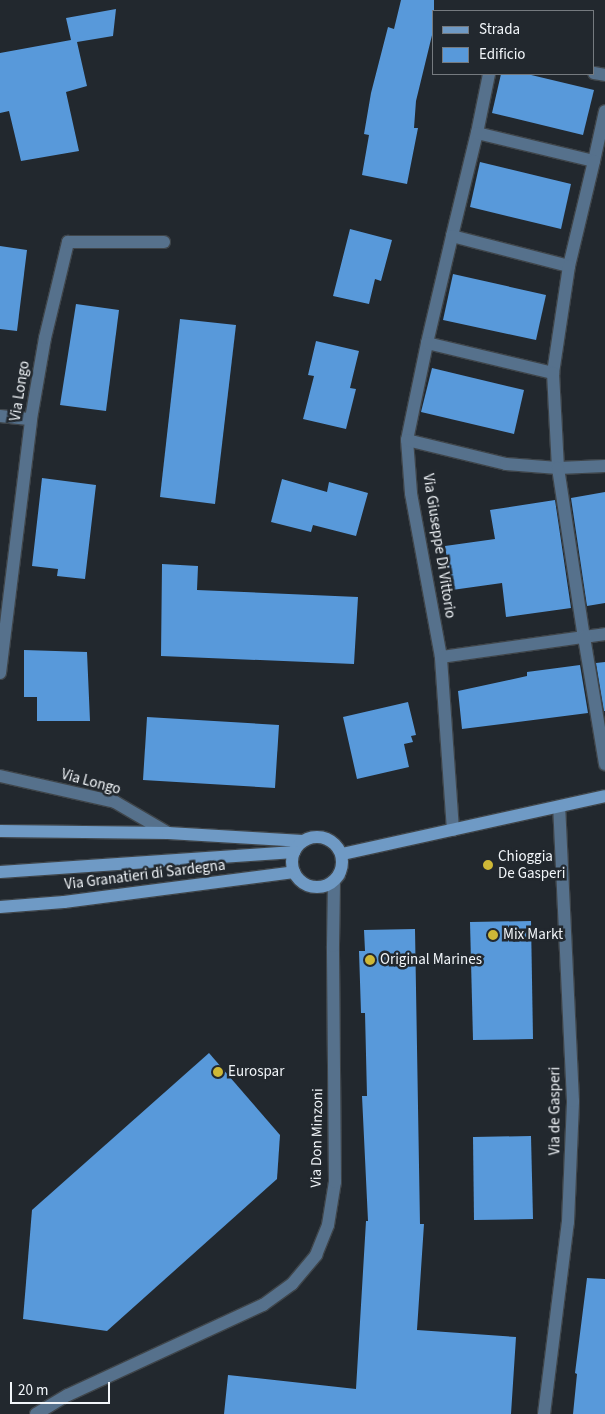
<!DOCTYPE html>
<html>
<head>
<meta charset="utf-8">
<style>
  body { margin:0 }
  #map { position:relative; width:605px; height:1414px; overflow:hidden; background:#22282e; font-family:"Source Sans 3",sans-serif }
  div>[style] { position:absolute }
  .building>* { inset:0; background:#5899da }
  .roads { filter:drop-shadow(1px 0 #3f454a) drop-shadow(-1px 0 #3f454a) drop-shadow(0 1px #3f454a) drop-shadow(0 -1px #3f454a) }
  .street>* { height:12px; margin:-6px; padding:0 6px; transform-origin:6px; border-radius:6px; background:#56718c }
  .secondary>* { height:12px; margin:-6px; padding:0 6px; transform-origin:6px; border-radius:6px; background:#6f9ac5 }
  .secondary>.ring { margin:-6px; padding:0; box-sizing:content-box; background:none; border:12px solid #6f9ac5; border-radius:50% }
  .dots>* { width:14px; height:14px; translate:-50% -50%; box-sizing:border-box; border:2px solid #22282e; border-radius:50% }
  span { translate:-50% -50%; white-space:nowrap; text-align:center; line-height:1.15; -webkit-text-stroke:5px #22282e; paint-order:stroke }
  .street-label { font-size:15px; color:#f1f5f9 }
  .poi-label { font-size:15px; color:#f1f5f9 }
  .left { translate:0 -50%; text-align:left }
  .legend { position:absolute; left:432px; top:10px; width:162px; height:65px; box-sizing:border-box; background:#22282e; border:1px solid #757a7f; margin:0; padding:6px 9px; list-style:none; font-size:15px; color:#f1f5f9 }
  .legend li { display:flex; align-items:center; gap:10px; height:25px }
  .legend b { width:25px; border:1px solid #757a7f }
  .scale { position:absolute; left:10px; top:1382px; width:100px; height:22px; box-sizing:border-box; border:2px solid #f1f5f9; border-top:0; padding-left:6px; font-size:15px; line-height:18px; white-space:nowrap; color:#f1f5f9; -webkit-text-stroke:4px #22282e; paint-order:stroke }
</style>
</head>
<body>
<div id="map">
  <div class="building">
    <i style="clip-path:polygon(401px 0,434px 0,434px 27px,416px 101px,414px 128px,418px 128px,407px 184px,362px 175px,369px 135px,364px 134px,371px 93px,388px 27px,394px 29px)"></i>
    <i style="clip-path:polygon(116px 9px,113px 36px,77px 42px,87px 86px,66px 92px,79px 151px,21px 161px,9px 111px,0 113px,0 53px,71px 40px,66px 18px)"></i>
    <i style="clip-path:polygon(501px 74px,527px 74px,594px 90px,583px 135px,492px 113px)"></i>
    <i style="clip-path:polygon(480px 162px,571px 184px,561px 229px,470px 207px)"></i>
    <i style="clip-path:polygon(350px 229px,392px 240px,381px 281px,375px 279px,369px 304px,333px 296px)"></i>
    <i style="clip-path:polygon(0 246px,27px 250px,17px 331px,0 329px)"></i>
    <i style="clip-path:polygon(453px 274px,546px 295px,536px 340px,443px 320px)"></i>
    <i style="clip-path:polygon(76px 304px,119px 310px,106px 411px,60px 405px)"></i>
    <i style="clip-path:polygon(180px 319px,236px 325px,215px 504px,160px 497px)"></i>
    <i style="clip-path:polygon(316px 341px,359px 351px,350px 388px,356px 389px,346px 429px,303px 419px,314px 376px,308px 375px)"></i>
    <i style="clip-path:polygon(432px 368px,524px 390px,514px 434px,421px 412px)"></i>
    <i style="clip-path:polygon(42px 478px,96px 485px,85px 579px,57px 576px,58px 569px,32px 566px)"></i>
    <i style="clip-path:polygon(282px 479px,327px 492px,329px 482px,368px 493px,356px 536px,313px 525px,311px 532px,271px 522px)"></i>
    <i style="clip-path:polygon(605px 492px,605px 603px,587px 606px,571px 498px)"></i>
    <i style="clip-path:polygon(555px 500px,571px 608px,506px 617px,502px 583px,452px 590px,445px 546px,495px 539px,490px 510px)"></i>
    <i style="clip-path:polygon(162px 564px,198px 566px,197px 590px,358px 597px,354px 664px,161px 656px)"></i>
    <i style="clip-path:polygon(24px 650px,87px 652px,90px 721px,37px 721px,37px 697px,24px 697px)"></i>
    <i style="clip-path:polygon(605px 662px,605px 711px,604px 711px,596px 663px)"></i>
    <i style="clip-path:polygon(580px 665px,588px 713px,462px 729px,458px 691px,527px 676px,527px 672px)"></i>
    <i style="clip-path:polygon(408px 702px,416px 735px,411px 736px,413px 742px,404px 744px,409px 767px,357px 779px,343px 717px)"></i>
    <i style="clip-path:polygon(147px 717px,279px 725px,275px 788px,143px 780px)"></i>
    <i style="clip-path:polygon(531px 921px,533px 1039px,473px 1040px,470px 922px)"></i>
    <i style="clip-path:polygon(415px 929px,420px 1224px,424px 1224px,417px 1330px,516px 1337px,511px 1414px,224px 1414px,228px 1375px,356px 1389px,366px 1221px,368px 1221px,362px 1096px,367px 1096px,365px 1013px,361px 1013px,359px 951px,365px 951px,364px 930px)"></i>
    <i style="clip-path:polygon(209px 1053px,280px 1135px,277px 1179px,107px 1331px,23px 1319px,32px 1210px)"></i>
    <i style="clip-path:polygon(531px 1136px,533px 1219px,474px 1220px,473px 1137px)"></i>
    <i style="clip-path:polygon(587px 1278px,605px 1279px,605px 1414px,573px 1414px,577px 1374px,575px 1373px)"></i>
  </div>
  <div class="roads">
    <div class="street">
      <i style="left:594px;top:73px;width:11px;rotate:10deg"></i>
      <i style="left:477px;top:133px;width:60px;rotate:-78.5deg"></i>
      <i style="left:594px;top:161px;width:51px;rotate:-77.6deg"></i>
      <i style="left:452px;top:236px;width:106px;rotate:-76.4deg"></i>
      <i style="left:477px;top:133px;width:120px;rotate:13.5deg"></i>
      <i style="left:594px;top:161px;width:108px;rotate:103.4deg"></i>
      <i style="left:427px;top:343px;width:110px;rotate:-76.8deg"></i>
      <i style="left:452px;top:236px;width:121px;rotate:14.4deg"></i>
      <i style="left:569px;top:266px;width:108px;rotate:98.5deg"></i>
      <i style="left:0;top:416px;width:31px;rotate:6deg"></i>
      <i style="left:407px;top:440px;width:99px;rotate:-78.3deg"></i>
      <i style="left:427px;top:343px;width:130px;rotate:13.4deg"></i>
      <i style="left:553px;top:373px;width:95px;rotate:87deg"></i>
      <i style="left:558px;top:468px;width:47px;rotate:-2.4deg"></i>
      <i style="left:441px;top:657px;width:167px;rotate:-100.4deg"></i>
      <i style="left:411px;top:493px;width:53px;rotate:-94.3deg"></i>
      <i style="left:407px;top:440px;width:102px;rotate:13.6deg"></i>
      <i style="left:506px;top:464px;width:52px;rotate:4.4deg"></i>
      <i style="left:558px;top:468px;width:171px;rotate:81.3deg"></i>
      <i style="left:584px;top:637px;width:21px;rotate:-8deg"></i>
      <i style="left:0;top:673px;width:256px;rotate:-83deg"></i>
      <i style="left:31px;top:419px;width:82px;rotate:-80.2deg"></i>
      <i style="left:45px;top:338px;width:99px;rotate:-76.5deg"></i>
      <i style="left:68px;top:242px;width:96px"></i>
      <i style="left:0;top:776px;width:118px;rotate:12.7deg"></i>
      <i style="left:115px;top:802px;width:61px;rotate:30.3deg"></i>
      <i style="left:453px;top:830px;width:173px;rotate:-94deg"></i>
      <i style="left:441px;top:657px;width:144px;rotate:-8deg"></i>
      <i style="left:584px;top:637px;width:129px;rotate:80.6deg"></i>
      <i style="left:36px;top:1414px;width:37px;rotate:-31deg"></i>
      <i style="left:68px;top:1395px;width:215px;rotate:-24.8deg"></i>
      <i style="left:263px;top:1305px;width:36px;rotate:-36deg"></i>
      <i style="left:292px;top:1284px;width:38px;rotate:-50deg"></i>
      <i style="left:316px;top:1255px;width:32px;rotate:-68deg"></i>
      <i style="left:328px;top:1225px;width:44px;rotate:-80.8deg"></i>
      <i style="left:335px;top:1182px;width:236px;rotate:-90.5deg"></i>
      <i style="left:333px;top:946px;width:65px;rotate:-89.1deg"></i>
      <i style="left:334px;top:881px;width:8px;rotate:-50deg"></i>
      <i style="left:544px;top:1414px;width:193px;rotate:-82.9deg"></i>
      <i style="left:568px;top:1222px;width:121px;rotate:-87.6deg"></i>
      <i style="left:573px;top:1101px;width:294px;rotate:-92.7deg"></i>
    </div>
    <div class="secondary">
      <i style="left:0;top:831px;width:168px;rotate:0.7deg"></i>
      <i style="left:168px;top:833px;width:135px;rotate:3.4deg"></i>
      <i class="ring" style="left:292px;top:837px;width:38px;height:38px"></i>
      <i style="left:342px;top:854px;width:269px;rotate:-12.4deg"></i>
      <i style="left:0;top:872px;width:295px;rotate:-3.9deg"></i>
      <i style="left:0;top:907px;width:64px;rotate:-4.5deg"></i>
      <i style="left:64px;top:902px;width:232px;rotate:-7.4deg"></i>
    </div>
  </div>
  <div class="dots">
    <i style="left:488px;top:865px;background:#ceb837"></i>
    <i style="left:493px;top:935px;background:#ceb837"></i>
    <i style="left:370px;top:960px;background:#ceb837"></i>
    <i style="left:218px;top:1072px;background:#ceb837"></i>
  </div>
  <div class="street-label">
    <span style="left:20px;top:391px;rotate:-81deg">Via Longo</span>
    <span style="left:439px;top:546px;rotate:81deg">Via Giuseppe Di Vittorio</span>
    <span style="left:91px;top:782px;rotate:15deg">Via Longo</span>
    <span style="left:145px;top:875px;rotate:-7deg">Via Granatieri di Sardegna</span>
    <span style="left:555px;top:1111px;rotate:-90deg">Via de Gasperi</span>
    <span style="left:317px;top:1138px;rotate:-89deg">Via Don Minzoni</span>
  </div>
  <div class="poi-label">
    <span class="left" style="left:498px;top:865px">Chioggia<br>De Gasperi</span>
    <span class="left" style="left:503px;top:935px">Mix Markt</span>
    <span class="left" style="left:380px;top:960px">Original Marines</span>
    <span class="left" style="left:228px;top:1072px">Eurospar</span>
  </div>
  <ul class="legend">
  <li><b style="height:6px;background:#6f9ac5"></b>Strada</li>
  <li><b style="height:14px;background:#5899da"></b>Edificio</li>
  </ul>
  <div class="scale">20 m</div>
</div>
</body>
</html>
